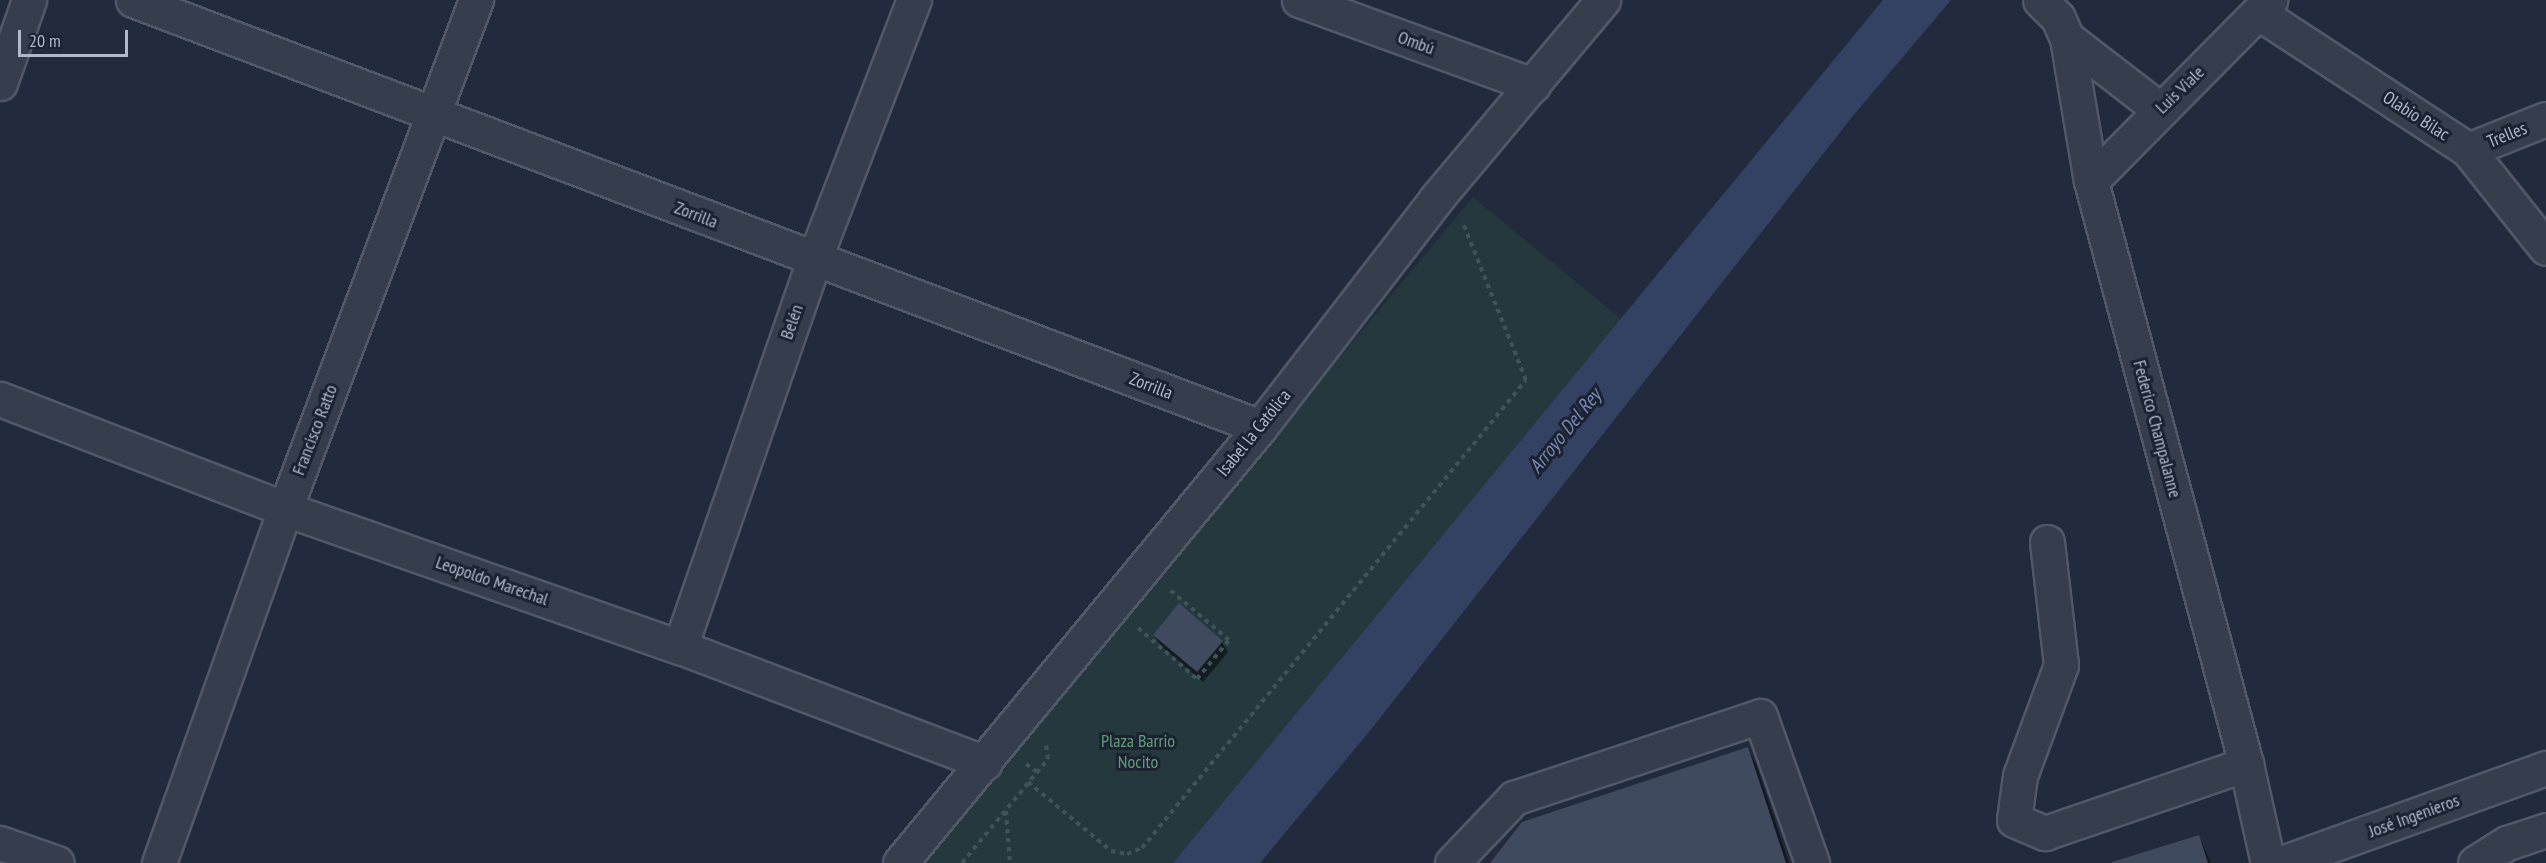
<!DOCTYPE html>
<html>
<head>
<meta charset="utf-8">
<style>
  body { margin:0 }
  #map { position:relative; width:2546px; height:863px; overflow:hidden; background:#222b3d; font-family:"PT Sans Narrow",sans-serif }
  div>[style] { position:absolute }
  .green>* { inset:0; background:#24383e }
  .water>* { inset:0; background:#334163 }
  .shadow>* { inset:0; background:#0007 }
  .building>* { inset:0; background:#404a5f }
  .path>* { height:4px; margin-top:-2px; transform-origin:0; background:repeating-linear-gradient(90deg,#3f5458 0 4.5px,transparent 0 9px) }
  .roads { filter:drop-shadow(2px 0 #515868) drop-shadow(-2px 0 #515868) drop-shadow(0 2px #515868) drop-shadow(0 -2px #515868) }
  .minor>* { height:33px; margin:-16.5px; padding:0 16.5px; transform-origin:16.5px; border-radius:16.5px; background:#363d4d }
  span { translate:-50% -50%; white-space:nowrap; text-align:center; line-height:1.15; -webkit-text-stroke:6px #1b2232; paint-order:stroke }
  .street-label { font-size:18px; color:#b1b8c9 }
  .park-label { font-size:18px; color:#679b78 }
  .water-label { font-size:20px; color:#778ab2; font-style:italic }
  .scale { position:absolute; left:18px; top:30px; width:110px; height:27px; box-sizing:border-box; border:3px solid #b1b8c9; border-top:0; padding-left:8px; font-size:18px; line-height:21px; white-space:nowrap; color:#b1b8c9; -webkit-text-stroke:4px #1b2232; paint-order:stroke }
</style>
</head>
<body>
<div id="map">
  <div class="green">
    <i style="clip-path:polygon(1473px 197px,1621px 319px,1173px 863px,919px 863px)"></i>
  </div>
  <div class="water">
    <i style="clip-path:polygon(1883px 0,1951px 0,1852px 117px,1369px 732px,1260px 863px,1173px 863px)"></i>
  </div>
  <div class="shadow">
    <i style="clip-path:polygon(1154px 635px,1222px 642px,1228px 652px,1203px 682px,1161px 646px)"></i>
    <i style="clip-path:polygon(1747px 748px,1756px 764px,1789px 863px,1492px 863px)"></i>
    <i style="clip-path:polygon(2199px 837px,2211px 863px,2115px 863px)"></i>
  </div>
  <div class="building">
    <i style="clip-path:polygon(1179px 603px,1223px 641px,1197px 672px,1153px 635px)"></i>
    <i style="clip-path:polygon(1748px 747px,1786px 863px,1490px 863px,1522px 822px)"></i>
    <i style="clip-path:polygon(2199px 835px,2208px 863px,2112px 863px,2112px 862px)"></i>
  </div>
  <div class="path">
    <i style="left:1138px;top:628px;width:78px;rotate:40.8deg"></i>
    <i style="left:1197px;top:679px;width:50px;rotate:-50.6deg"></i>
    <i style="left:1229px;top:640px;width:77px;rotate:-139.7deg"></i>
    <i style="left:1026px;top:764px;width:14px;rotate:36deg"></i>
    <i style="left:1028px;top:782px;width:108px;rotate:39.7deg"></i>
    <i style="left:1111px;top:851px;width:16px;rotate:11deg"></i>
    <i style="left:1127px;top:854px;width:16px;rotate:-22deg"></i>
    <i style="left:1142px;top:848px;width:605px;rotate:-50.63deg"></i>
    <i style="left:1526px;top:380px;width:171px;rotate:-111.9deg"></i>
    <i style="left:1006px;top:811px;width:52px;rotate:85.6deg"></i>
    <i style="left:962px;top:863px;width:135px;rotate:-50.4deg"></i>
    <i style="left:1048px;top:759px;width:15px;rotate:-98deg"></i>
  </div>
  <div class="roads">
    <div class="minor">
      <i style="left:133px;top:0;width:1205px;rotate:20.75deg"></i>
      <i style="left:1299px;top:0;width:249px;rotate:20deg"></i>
      <i style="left:2040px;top:0;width:25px;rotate:45deg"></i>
      <i style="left:2058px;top:18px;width:22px;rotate:66deg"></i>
      <i style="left:2067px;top:38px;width:145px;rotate:80.5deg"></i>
      <i style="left:2091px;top:181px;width:603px;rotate:75.11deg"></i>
      <i style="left:2246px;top:764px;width:101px;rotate:77.5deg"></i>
      <i style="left:2259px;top:13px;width:250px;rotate:33.2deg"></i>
      <i style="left:2468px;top:150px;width:125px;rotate:51.5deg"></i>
      <i style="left:2067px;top:38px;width:118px;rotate:37.7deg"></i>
      <i style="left:0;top:83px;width:88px;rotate:-70.7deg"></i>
      <i style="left:2468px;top:150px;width:84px;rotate:-21.7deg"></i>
      <i style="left:2091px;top:181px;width:255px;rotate:-45.3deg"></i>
      <i style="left:0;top:399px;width:305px;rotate:21.1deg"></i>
      <i style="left:285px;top:509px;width:418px;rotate:19.3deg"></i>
      <i style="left:680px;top:647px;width:326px;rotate:20.8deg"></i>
      <i style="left:2047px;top:542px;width:124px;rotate:83.5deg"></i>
      <i style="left:2061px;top:665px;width:118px;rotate:110.3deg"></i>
      <i style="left:2020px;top:776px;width:44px;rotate:97.8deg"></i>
      <i style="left:2014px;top:820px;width:34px;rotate:23deg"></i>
      <i style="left:2045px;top:833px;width:213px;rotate:-18.9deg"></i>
      <i style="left:680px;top:647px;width:410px;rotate:-70.9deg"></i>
      <i style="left:814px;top:260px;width:279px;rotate:-69deg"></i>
      <i style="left:0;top:843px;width:60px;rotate:19.3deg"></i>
      <i style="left:159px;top:863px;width:376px;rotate:-70.4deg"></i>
      <i style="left:285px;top:509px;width:544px;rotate:-69.43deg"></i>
      <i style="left:900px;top:863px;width:565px;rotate:-50.45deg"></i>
      <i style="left:1260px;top:427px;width:288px;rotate:-52.3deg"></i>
      <i style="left:1436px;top:199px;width:260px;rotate:-50deg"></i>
      <i style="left:1452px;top:863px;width:90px;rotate:-46.4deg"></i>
      <i style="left:1514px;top:798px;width:259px;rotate:-18.4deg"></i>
      <i style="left:1760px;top:716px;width:156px;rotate:70.5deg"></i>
      <i style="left:2282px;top:863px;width:281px;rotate:-19.8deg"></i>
      <i style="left:2475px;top:863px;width:38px;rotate:-32deg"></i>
      <i style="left:2507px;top:843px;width:41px;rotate:-18.4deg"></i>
    </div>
  </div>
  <div class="street-label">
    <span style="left:1416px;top:43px;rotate:20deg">Ombú</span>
    <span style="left:2180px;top:90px;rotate:-44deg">Luis Viale</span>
    <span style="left:2416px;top:116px;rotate:33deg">Olabio Bilac</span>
    <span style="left:2507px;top:135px;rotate:-22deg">Trelles</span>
    <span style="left:696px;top:215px;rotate:21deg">Zorrilla</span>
    <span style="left:792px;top:322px;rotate:-71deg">Belén</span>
    <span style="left:1151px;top:386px;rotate:21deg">Zorrilla</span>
    <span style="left:2157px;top:429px;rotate:75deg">Federico Champalanne</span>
    <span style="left:315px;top:430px;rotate:-69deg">Francisco Ratto</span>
    <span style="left:1254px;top:433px;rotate:-51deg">Isabel la Católica</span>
    <span style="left:492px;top:581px;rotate:19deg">Leopoldo Marechal</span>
    <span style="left:2414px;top:816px;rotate:-20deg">José Ingenieros</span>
  </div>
  <div class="park-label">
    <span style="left:1138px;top:752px">Plaza Barrio<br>Nocito</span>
  </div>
  <div class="water-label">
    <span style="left:1565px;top:431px;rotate:-51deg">Arroyo Del Rey</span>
  </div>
  <div class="scale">20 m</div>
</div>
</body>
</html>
